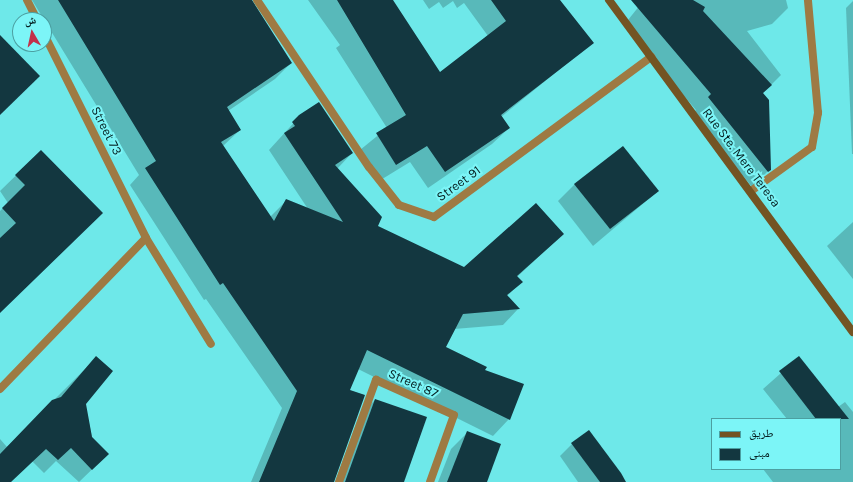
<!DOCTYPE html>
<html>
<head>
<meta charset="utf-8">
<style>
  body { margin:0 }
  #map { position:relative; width:853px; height:482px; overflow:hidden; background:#6ee8e9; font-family:Karla,"Noto Naskh Arabic",sans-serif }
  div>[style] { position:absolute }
  .shadow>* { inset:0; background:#0003 }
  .building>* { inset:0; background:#133740 }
  .lane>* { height:8px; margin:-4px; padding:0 4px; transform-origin:4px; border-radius:4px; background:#9e7a43 }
  .street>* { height:8px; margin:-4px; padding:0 4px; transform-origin:4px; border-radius:4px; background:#9e7a43 }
  .secondary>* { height:8px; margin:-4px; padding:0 4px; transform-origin:4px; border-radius:4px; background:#735423 }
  span { translate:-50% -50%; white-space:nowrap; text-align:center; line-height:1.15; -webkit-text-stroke:4px #7cf5f7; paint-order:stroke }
  .street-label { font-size:13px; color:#041e1f }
  .legend { position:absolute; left:711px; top:418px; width:130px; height:52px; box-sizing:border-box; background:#7cf5f7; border:1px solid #4c9fa1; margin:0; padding:5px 7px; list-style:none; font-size:12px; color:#041e1f }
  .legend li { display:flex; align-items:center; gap:8px; height:20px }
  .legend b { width:20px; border:1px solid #4c9fa1 }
  .north { position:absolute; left:12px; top:12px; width:40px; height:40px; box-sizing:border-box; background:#7cf5f7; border:1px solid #4c9fa1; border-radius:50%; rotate:351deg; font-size:11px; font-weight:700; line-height:16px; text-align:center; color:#041e1f }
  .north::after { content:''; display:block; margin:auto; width:14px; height:18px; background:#c2324a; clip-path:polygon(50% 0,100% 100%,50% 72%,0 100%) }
</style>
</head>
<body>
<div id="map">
  <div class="shadow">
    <i style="clip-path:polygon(32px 0,251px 0,291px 63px,275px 79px,228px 111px,240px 130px,223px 146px,270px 217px,286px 201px,308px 209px,269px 150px,300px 116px,352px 153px,337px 169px,376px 227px,464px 269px,563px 234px,517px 277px,521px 282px,507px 296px,518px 309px,503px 325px,454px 329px,445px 348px,484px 371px,509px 419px,493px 436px,358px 369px,349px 390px,334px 482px,251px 482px,282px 408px,206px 299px,204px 300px,130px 185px,139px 175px)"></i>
    <i style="clip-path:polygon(308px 0,392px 0,440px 73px,488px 36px,464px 3px,457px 8px,453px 1px,443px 8px,439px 2px,429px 9px,423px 0,559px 0,592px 43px,501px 117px,509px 128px,492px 144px,428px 188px,410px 162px,379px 181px,360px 150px,387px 128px,336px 48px,340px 45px)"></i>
    <i style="clip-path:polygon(644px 0,786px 0,788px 8px,772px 24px,747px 31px,781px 75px,762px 94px,770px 169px,752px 187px,693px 113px,696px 110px,624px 25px)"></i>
    <i style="clip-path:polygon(853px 1px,853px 154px,852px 154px,846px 8px)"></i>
    <i style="clip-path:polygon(41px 151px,0 313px,0 211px,8px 203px,0 191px)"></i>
    <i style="clip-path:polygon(575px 184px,658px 191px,593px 246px,558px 201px)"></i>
    <i style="clip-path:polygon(853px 222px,853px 279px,827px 246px)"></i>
    <i style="clip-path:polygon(96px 358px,85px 404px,92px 437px,108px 454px,79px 482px,56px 461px,44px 473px,32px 461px,10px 482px,0 482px,0 439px,7px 447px)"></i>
    <i style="clip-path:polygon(798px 358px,838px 407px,845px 402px,853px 412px,853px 482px,773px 482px,763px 469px,840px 469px,840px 419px,787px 419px,763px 389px)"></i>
    <i style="clip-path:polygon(375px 400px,403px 482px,335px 482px,359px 416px)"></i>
    <i style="clip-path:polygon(467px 433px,486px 482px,438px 482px,451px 449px)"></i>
    <i style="clip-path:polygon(572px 444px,624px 482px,578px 482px,560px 456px)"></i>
  </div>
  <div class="building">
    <i style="clip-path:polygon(58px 0,252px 0,292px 63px,227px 107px,241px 130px,221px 142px,274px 221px,286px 199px,343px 222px,284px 133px,295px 126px,292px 122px,299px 115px,319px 102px,353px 153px,335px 165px,382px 217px,378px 226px,464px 267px,536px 203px,564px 234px,517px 276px,523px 282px,507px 295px,520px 309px,463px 314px,446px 347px,487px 367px,485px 370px,524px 384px,510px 420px,367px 350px,350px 390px,365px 395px,334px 482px,259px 482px,297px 391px,223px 283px,220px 285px,145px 168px,156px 161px)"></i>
    <i style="clip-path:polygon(337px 0,393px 0,440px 72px,506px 21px,491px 0,560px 0,594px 43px,501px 115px,510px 128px,445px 172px,427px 146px,396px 165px,376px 133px,406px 115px)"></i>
    <i style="clip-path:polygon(631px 0,693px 0,705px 7px,703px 11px,772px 85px,763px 93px,769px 100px,771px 170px,768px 172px,708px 97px,711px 94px)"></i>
    <i style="clip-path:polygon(0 35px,40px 76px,0 115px)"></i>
    <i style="clip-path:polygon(623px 146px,659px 191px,610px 229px,574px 184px)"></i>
    <i style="clip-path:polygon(41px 150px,103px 213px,0 313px,0 238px,16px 223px,2px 208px,25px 185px,15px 175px)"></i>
    <i style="clip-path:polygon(96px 356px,113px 371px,86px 404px,92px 437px,109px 454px,92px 470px,71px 448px,58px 460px,46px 449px,11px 482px,0 482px,0 454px,52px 400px,61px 397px)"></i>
    <i style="clip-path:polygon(799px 356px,849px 419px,816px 419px,779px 371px)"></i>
    <i style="clip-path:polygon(375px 399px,427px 417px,404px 482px,345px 482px)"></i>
    <i style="clip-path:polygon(589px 430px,621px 473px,626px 482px,600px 482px,571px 443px)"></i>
    <i style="clip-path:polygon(467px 431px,501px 444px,487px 482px,447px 482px)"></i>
  </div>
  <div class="lane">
    <i style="left:339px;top:482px;width:109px;rotate:-70.1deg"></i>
    <i style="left:376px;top:380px;width:85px;rotate:24.2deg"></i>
    <i style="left:454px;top:415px;width:71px;rotate:109.7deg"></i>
  </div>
  <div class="street">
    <i style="left:27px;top:0;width:22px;rotate:63deg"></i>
    <i style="left:257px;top:0;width:201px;rotate:56.2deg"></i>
    <i style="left:369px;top:167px;width:48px;rotate:51.7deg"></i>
    <i style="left:399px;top:205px;width:37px;rotate:19deg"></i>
    <i style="left:434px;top:217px;width:270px;rotate:-36.4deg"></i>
    <i style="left:44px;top:34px;width:228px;rotate:63.4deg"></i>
    <i style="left:146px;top:238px;width:124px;rotate:58.5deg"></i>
    <i style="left:751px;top:191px;width:75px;rotate:-35.8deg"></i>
    <i style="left:812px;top:147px;width:35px;rotate:-80deg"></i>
    <i style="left:818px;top:113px;width:113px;rotate:-95.1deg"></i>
    <i style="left:0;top:389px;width:210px;rotate:-46deg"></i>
  </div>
  <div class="secondary">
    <i style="left:609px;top:0;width:412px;rotate:53.7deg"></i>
  </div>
  <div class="street-label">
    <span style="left:106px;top:131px;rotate:63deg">Street 73</span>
    <span style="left:741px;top:158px;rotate:53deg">Rue Ste. Mere Teresa</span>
    <span style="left:459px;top:184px;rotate:-36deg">Street 91</span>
    <span style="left:413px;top:384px;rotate:24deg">Street 87</span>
  </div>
  <ul class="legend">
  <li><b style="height:5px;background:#735423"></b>طريق</li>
  <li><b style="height:11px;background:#133740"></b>مبنى</li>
  </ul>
  <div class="north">ش</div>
</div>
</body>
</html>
